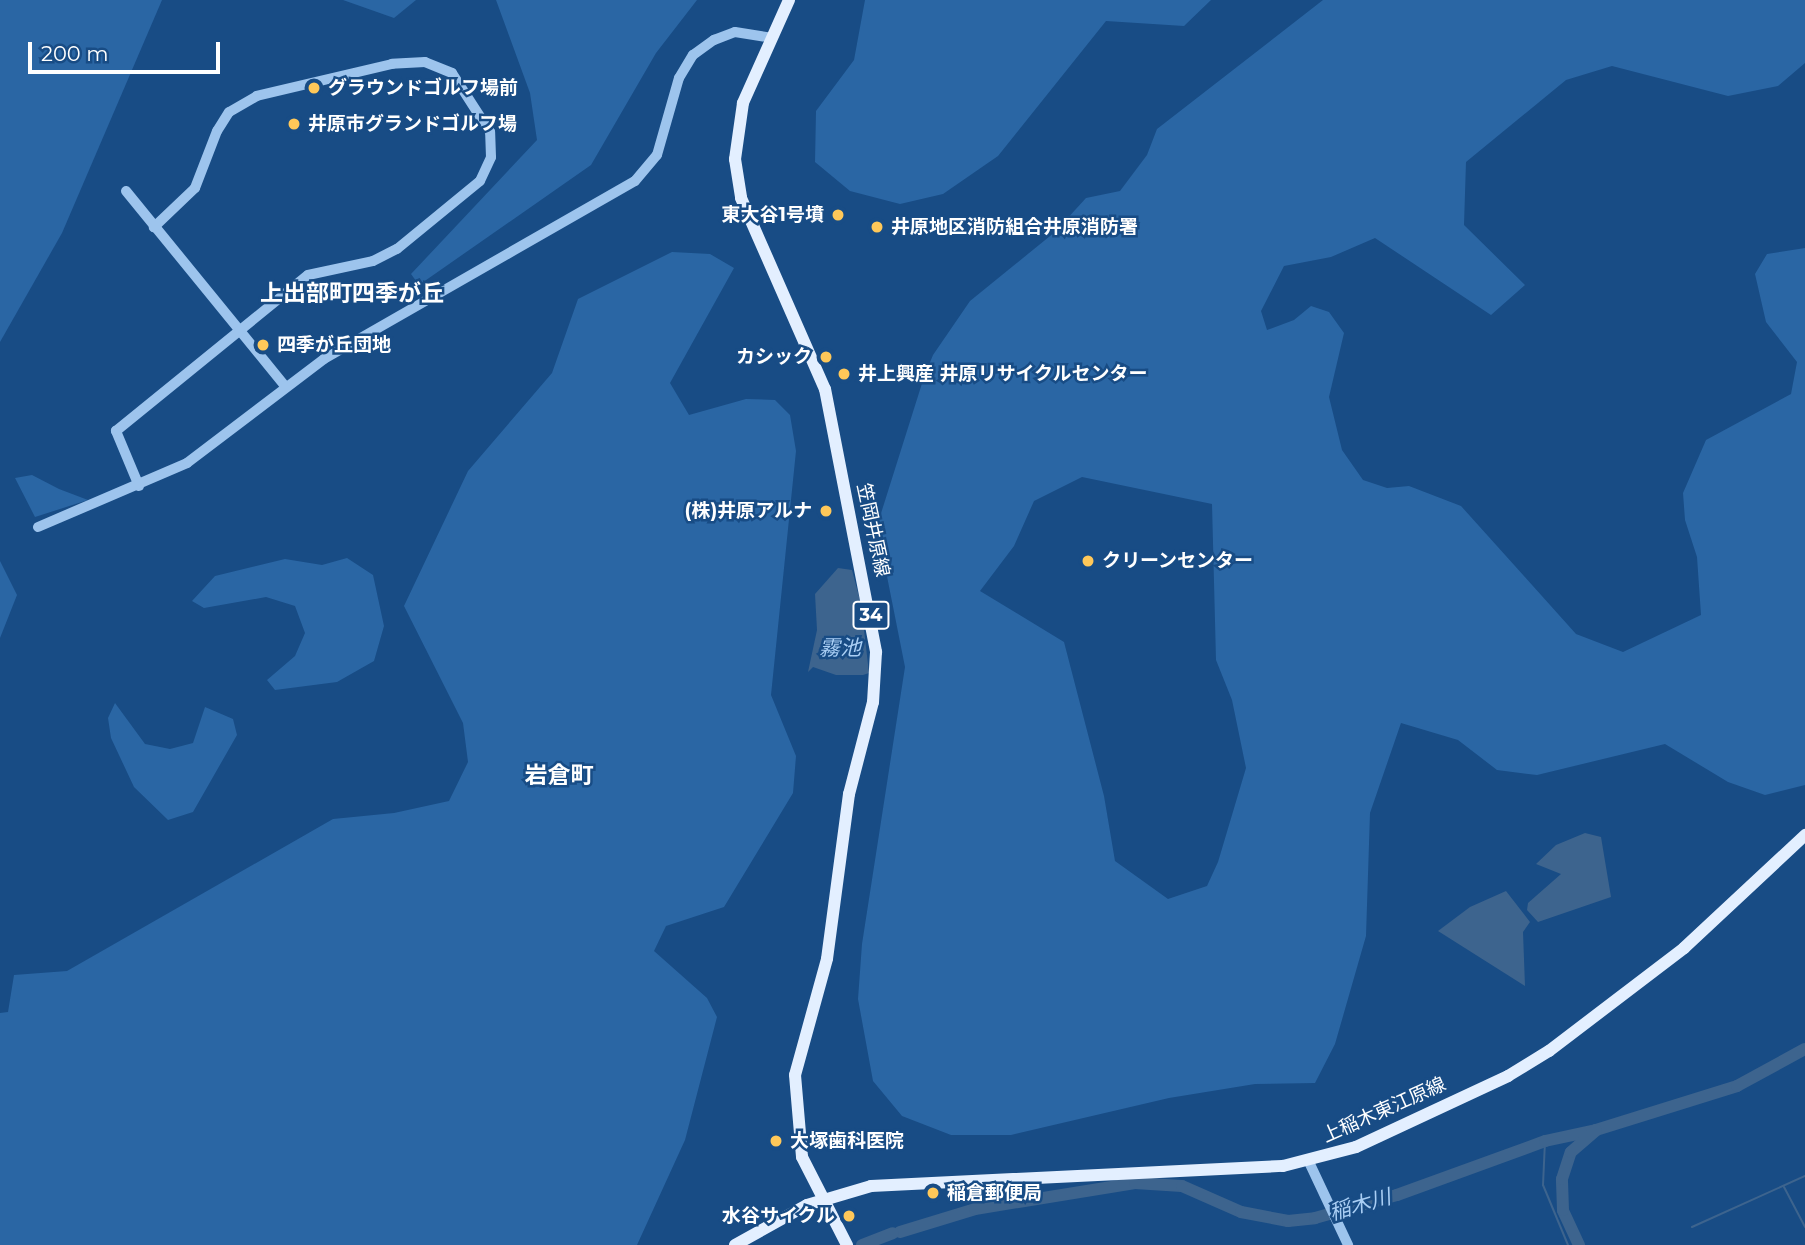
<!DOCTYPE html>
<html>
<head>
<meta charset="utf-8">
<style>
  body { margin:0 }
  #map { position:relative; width:1805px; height:1245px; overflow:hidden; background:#184c85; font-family:Montserrat,"Noto Sans JP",sans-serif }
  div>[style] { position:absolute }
  .green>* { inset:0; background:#2a66a4 }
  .water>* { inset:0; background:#3d648e }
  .stream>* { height:2px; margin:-1px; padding:0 1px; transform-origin:1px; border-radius:1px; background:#3d648e }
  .river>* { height:12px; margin:-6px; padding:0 6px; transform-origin:6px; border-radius:6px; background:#3d648e }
  .minor>* { height:10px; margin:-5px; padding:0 5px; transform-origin:5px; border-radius:5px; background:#9dc4ed }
  .major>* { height:12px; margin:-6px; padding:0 6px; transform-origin:6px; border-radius:6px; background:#e3efff }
  .dots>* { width:19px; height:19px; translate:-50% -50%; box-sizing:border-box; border:4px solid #184c85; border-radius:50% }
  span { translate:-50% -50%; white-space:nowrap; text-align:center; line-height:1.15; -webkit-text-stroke:5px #184c85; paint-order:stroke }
  .shield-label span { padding:2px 5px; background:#184c85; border:2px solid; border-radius:5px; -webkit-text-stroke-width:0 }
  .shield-label { font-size:18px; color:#fff; font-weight:700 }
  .poi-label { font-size:19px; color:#fff; font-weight:700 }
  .left { translate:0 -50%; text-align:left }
  .right { translate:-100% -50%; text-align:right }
  .street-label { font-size:19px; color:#fff }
  .water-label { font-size:21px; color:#a9cef4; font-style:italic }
  .quarter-label { font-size:23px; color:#fff; font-weight:700 }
  .scale { position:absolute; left:28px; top:42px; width:192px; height:32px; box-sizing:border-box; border:4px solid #fff; border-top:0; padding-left:9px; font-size:21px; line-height:24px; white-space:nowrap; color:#fff; -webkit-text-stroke:5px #184c85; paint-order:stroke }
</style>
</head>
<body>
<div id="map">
  <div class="green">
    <i style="clip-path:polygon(0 0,162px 0,62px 233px,0 342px)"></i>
    <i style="clip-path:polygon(343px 0,416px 0,394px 18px)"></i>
    <i style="clip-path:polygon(496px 0,697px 0,656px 53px,591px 165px,419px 285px,411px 274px,537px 140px,530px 93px)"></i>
    <i style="clip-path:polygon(865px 0,1211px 0,1184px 26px,1106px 21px,998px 156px,943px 194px,900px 204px,850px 191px,815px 162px,816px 111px,854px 60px)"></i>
    <i style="clip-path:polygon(evenodd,1323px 0,1805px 0,1805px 63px,1778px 86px,1728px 96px,1612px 66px,1566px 80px,1466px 162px,1464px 225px,1525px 285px,1491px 315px,1375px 238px,1331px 257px,1284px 266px,1261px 311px,1267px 330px,1294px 320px,1311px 306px,1329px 312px,1344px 333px,1329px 397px,1342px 450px,1363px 480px,1387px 488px,1409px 486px,1461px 506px,1576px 634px,1623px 652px,1701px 615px,1697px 557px,1685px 520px,1683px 493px,1706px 440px,1791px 394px,1797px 362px,1766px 322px,1755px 274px,1767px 254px,1805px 248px,1805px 785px,1765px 795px,1728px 782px,1665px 744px,1537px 775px,1497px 770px,1458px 740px,1401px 723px,1370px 813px,1366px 936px,1335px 1044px,1315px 1083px,1255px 1084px,1169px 1098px,1011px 1135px,951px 1135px,902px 1116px,873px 1081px,858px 999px,862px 944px,905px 667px,877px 526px,924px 377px,933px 355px,970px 301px,1055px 232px,1086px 198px,1120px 191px,1147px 155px,1157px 129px,1323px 0,1082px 477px,1212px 504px,1216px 660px,1232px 700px,1246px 768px,1218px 862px,1207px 886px,1168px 899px,1115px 861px,1104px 796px,1064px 642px,980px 591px,1014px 546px,1034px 501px,1082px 477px)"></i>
    <i style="clip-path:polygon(672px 252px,710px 254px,734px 268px,670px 383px,689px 415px,746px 399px,775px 400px,790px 415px,796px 451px,771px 695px,796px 756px,793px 793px,724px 907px,666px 926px,654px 951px,707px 998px,717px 1017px,685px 1140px,637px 1245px,0 1245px,0 1013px,8px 1012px,14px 975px,67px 971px,333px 819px,394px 813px,449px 801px,468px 762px,463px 723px,404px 606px,468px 471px,552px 373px,578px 299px)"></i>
    <i style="clip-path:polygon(32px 475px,59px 489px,88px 500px,35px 517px,15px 478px)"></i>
    <i style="clip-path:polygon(347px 558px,373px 575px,384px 626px,374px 661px,337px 682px,275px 690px,267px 680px,295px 656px,305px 633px,295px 606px,266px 597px,204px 608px,192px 601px,215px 576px,285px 559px,322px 565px)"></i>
    <i style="clip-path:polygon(0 561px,17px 595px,0 638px)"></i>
    <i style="clip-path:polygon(115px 703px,145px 744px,170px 749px,193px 743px,205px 707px,233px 719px,237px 735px,193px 812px,168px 820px,134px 787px,111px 738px,108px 718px)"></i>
  </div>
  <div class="water">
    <i style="clip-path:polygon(838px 568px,852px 570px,861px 604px,869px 673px,863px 675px,836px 675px,813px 667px,808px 672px,817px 630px,815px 594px)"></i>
    <i style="clip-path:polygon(1585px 833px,1601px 837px,1611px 897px,1538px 922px,1527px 910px,1528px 903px,1561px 874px,1536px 864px,1556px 845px)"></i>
    <i style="clip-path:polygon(1506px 891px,1530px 922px,1523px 932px,1525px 986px,1438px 931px,1470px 907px)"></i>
  </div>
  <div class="stream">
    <i style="left:1545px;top:1141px;width:44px;rotate:92.6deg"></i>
    <i style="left:1543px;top:1185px;width:65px;rotate:67.4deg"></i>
    <i style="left:1784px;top:1187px;width:45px;rotate:62.3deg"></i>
    <i style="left:1692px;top:1227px;width:124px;rotate:-24.3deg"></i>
  </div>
  <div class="river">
    <i style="left:900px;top:1232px;width:78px;rotate:-17deg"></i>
    <i style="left:975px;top:1209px;width:162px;rotate:-9.2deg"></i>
    <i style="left:1135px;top:1183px;width:47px;rotate:3.7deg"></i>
    <i style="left:1182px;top:1186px;width:64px;rotate:23.8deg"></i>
    <i style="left:1241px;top:1212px;width:48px;rotate:10.8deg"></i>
    <i style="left:1288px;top:1221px;width:27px;rotate:-6deg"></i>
    <i style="left:1315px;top:1218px;width:85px;rotate:-15.7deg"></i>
    <i style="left:1397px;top:1195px;width:158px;rotate:-20deg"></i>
    <i style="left:1545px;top:1141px;width:52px;rotate:-12.2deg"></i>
    <i style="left:1596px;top:1130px;width:148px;rotate:-17.3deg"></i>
    <i style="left:1737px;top:1086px;width:77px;rotate:-28.6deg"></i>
    <i style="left:862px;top:1245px;width:33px;rotate:-21deg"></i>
    <i style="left:1579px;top:1245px;width:38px;rotate:-115deg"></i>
    <i style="left:1563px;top:1210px;width:31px;rotate:-92deg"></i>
    <i style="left:1562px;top:1179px;width:28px;rotate:-72deg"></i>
    <i style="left:1571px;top:1152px;width:33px;rotate:-41deg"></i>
  </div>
  <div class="minor">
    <i style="left:126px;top:191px;width:253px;rotate:50.8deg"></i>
    <i style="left:139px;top:486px;width:60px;rotate:-112.7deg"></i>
    <i style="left:116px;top:431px;width:247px;rotate:-39.1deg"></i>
    <i style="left:308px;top:275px;width:66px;rotate:-12.2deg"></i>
    <i style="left:373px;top:261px;width:27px;rotate:-27deg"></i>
    <i style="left:397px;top:249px;width:107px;rotate:-39.3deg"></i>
    <i style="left:480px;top:181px;width:26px;rotate:-65deg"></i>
    <i style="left:491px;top:157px;width:25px;rotate:-92deg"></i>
    <i style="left:490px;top:132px;width:70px;rotate:-122.8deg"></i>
    <i style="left:452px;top:73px;width:29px;rotate:-158deg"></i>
    <i style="left:425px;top:62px;width:33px;rotate:177deg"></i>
    <i style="left:392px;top:64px;width:139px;rotate:166.7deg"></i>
    <i style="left:257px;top:96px;width:32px;rotate:150deg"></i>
    <i style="left:229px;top:112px;width:22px;rotate:122deg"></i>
    <i style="left:217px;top:131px;width:61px;rotate:111.1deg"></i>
    <i style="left:195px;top:188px;width:57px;rotate:136.4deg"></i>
    <i style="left:38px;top:527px;width:162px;rotate:-23.2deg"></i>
    <i style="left:187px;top:463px;width:172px;rotate:-37.2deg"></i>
    <i style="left:324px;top:359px;width:358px;rotate:-29.8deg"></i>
    <i style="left:635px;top:181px;width:34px;rotate:-50deg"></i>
    <i style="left:657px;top:155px;width:80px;rotate:-74.1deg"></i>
    <i style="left:679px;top:78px;width:27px;rotate:-59deg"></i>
    <i style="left:693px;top:55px;width:26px;rotate:-36deg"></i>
    <i style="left:714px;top:40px;width:22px;rotate:-21deg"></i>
    <i style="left:735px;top:32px;width:36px;rotate:9deg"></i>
    <i style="left:1309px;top:1162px;width:92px;rotate:64.8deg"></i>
  </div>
  <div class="major">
    <i style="left:789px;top:0;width:113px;rotate:114.1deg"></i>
    <i style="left:743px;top:103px;width:57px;rotate:98.1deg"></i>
    <i style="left:735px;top:159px;width:39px;rotate:81deg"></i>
    <i style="left:741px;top:198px;width:209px;rotate:66.3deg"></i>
    <i style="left:825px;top:389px;width:268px;rotate:79deg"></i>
    <i style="left:876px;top:652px;width:50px;rotate:93.4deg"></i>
    <i style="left:873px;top:702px;width:95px;rotate:104.6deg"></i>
    <i style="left:849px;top:794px;width:166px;rotate:97.6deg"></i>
    <i style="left:827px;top:959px;width:120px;rotate:105.4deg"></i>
    <i style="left:795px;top:1075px;width:82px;rotate:85.1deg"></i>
    <i style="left:802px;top:1157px;width:99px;rotate:62.9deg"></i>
    <i style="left:735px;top:1245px;width:82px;rotate:-29.1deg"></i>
    <i style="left:807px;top:1205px;width:67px;rotate:-16.5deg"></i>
    <i style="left:871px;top:1186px;width:412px;rotate:-2.8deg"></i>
    <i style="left:1283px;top:1166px;width:75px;rotate:-14.6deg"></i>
    <i style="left:1356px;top:1147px;width:168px;rotate:-25deg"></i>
    <i style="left:1508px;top:1076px;width:48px;rotate:-31.4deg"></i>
    <i style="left:1549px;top:1051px;width:170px;rotate:-37.3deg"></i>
    <i style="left:1684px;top:948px;width:166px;rotate:-43deg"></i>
  </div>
  <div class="dots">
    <i style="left:314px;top:88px;background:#ffc859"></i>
    <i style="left:294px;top:124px;background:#ffc859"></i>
    <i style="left:838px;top:215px;background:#ffc859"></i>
    <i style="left:877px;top:227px;background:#ffc859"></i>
    <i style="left:263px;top:345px;background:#ffc859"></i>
    <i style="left:826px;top:357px;background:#ffc859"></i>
    <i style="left:844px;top:374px;background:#ffc859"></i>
    <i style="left:826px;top:511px;background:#ffc859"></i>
    <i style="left:1088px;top:561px;background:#ffc859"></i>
    <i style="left:776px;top:1141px;background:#ffc859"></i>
    <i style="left:933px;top:1193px;background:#ffc859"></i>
    <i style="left:849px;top:1216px;background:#ffc859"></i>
  </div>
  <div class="shield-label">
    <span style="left:871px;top:615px">34</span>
  </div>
  <div class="poi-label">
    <span class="left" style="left:328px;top:88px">グラウンドゴルフ場前</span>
    <span class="left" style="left:308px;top:124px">井原市グランドゴルフ場</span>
    <span class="right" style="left:824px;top:215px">東大谷1号墳</span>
    <span class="left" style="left:891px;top:227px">井原地区消防組合井原消防署</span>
    <span class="left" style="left:277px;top:345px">四季が丘団地</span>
    <span class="right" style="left:812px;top:357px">カシック</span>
    <span class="left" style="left:858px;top:374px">井上興産 井原リサイクルセンター</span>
    <span class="right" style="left:812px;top:511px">(株)井原アルナ</span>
    <span class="left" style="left:1102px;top:561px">クリーンセンター</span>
    <span class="left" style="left:790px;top:1141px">大塚歯科医院</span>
    <span class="left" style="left:947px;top:1193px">稲倉郵便局</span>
    <span class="right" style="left:835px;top:1216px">水谷サイクル</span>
  </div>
  <div class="street-label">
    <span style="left:873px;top:530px;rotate:78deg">笠岡井原線</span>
    <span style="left:1384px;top:1110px;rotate:-24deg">上稲木東江原線</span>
  </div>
  <div class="water-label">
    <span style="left:840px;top:648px">霧池</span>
    <span style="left:1360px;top:1205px;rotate:-16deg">稲木川</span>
  </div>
  <div class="quarter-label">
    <span style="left:352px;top:293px">上出部町四季が丘</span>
    <span style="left:559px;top:775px">岩倉町</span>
  </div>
  <div class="scale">200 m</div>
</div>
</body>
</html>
